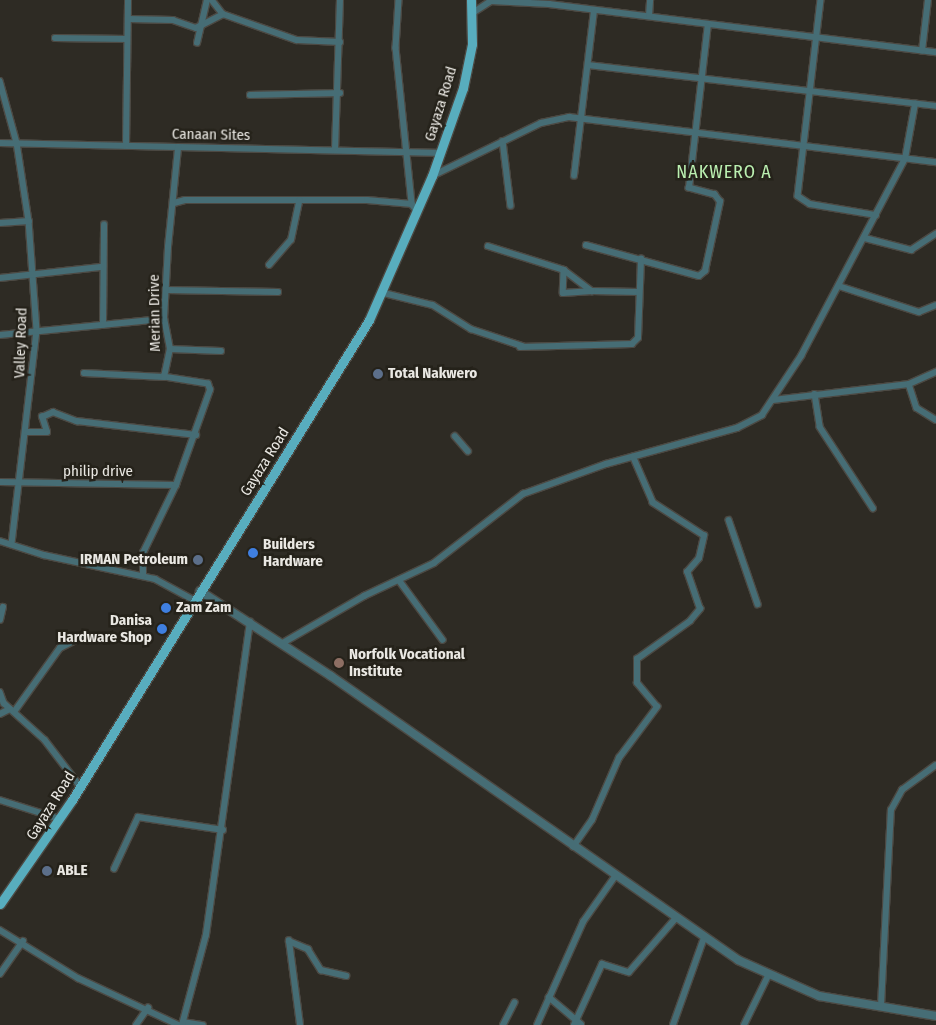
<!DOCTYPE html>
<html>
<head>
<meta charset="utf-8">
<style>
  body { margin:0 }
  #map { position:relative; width:936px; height:1025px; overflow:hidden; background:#2e2b24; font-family:"Fira Sans Condensed",sans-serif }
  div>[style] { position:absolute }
  .roads { filter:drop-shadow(1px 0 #4c4943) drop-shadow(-1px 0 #4c4943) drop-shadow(0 1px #4c4943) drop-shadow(0 -1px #4c4943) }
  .minor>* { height:5.5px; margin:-2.75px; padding:0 2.75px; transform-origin:2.75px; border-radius:2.75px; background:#466d75 }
  .tertiary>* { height:8px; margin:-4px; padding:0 4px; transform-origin:4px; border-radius:4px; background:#466d75 }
  .primary>* { height:9px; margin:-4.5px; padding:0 4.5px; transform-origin:4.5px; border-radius:4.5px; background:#58adbe }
  .dots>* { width:14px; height:14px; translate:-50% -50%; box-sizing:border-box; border:2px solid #25221a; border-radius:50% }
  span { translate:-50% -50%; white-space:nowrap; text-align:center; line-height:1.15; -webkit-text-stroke:5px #25221a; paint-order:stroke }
  .street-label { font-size:15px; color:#eae8e3 }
  .poi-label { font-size:15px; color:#eae8e3; font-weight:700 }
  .left { translate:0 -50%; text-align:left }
  .right { translate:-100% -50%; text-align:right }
  .quarter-label { font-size:18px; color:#bbf0b1; letter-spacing:1px }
</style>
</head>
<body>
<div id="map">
  <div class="roads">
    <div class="minor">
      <i style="left:212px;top:0;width:18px;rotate:52deg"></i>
      <i style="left:223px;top:14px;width:78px;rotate:19.4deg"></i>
      <i style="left:297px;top:40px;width:43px;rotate:2.7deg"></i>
      <i style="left:399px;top:0;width:48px;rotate:93.6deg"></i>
      <i style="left:396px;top:48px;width:157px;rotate:84.1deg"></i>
      <i style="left:821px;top:0;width:197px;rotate:96.7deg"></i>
      <i style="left:798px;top:196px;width:14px;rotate:34deg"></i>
      <i style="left:810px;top:204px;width:67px;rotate:9.5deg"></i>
      <i style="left:471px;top:14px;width:24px;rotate:-33deg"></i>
      <i style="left:491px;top:1px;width:58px;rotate:3deg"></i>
      <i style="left:549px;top:4px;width:390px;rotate:7.1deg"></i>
      <i style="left:649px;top:16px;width:16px;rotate:-86deg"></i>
      <i style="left:129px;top:19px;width:44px;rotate:1.3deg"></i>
      <i style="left:173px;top:20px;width:24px;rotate:19deg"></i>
      <i style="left:196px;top:28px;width:30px;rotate:-27deg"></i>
      <i style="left:55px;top:38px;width:72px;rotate:0.8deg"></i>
      <i style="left:197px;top:43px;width:44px;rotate:-76.9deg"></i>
      <i style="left:922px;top:51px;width:51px;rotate:-83.3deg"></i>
      <i style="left:588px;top:65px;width:350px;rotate:6.7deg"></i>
      <i style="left:0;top:81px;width:64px;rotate:74.7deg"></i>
      <i style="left:17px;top:143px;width:79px;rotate:81.3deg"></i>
      <i style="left:29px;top:221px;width:110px;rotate:85.8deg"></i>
      <i style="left:37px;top:331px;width:214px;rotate:96.7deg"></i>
      <i style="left:250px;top:95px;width:90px;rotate:-1.3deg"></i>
      <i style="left:503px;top:141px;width:65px;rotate:83deg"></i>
      <i style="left:0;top:143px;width:441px;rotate:1.3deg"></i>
      <i style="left:126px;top:146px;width:146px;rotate:-89.2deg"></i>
      <i style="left:335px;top:150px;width:150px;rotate:-88.1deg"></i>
      <i style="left:432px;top:176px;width:121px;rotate:-25.9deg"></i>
      <i style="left:541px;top:123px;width:29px;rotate:-12deg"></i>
      <i style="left:569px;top:117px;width:370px;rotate:7deg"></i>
      <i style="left:574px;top:176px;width:166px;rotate:-83.1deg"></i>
      <i style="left:174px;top:203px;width:11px;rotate:-15deg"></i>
      <i style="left:185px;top:200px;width:182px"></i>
      <i style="left:367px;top:200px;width:45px;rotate:5.1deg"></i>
      <i style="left:412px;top:204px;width:9px;rotate:54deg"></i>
      <i style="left:0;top:223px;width:29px;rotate:-4deg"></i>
      <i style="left:865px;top:238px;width:48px;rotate:14.6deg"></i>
      <i style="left:911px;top:250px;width:30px;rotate:-33deg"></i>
      <i style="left:586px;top:245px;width:117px;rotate:15.3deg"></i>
      <i style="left:699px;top:276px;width:8px;rotate:-40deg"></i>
      <i style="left:705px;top:271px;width:71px;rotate:-77.7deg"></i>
      <i style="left:720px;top:202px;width:9px;rotate:-126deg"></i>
      <i style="left:715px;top:195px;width:27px;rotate:-165deg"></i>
      <i style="left:689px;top:188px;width:164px;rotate:-83.4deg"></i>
      <i style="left:488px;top:246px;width:80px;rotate:17.5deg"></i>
      <i style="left:564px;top:270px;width:35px;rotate:37deg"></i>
      <i style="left:592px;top:291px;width:46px;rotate:1.2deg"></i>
      <i style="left:269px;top:265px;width:33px;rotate:-49deg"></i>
      <i style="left:291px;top:240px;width:40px;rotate:-78deg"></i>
      <i style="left:564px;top:270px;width:23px;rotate:92deg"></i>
      <i style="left:563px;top:293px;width:29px;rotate:-4deg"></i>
      <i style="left:0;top:278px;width:103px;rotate:-6.2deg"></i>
      <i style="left:839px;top:286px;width:84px;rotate:18deg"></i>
      <i style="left:919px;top:312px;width:18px;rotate:-22deg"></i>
      <i style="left:166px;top:290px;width:112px;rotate:1deg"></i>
      <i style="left:384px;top:293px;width:50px;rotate:13.8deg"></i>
      <i style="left:433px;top:305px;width:45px;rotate:32.3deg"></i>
      <i style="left:471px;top:329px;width:54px;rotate:18.4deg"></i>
      <i style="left:103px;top:325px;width:100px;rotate:-89.4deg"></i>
      <i style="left:0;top:335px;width:165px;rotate:-5.6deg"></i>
      <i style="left:520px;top:347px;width:112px;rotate:-1.5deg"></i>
      <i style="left:632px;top:344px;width:8px;rotate:-45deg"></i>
      <i style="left:638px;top:338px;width:79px;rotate:-87.8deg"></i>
      <i style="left:170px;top:349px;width:51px;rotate:2.2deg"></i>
      <i style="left:84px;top:373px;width:80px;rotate:2.9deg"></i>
      <i style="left:909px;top:384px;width:25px;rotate:72deg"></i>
      <i style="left:917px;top:408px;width:22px;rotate:32deg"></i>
      <i style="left:815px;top:394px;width:33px;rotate:81deg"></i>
      <i style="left:820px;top:427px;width:97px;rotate:56.8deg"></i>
      <i style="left:773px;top:400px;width:137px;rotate:-6.7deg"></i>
      <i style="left:909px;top:384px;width:30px;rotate:-24deg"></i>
      <i style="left:27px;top:432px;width:20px"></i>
      <i style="left:47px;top:432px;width:16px;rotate:-108deg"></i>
      <i style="left:42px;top:417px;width:12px;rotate:-24deg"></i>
      <i style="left:53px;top:412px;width:26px;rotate:21deg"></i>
      <i style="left:77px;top:421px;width:120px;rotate:6.7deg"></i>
      <i style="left:455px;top:436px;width:20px;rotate:49deg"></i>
      <i style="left:0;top:482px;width:176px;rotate:1deg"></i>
      <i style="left:729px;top:520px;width:89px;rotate:71deg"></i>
      <i style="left:0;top:541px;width:46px;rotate:17.7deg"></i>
      <i style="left:44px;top:555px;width:114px;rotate:12.2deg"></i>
      <i style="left:155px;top:579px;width:44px;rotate:28.3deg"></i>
      <i style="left:143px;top:576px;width:23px;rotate:-90deg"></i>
      <i style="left:143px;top:553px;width:76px;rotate:-64.1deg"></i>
      <i style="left:176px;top:485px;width:101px;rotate:-70.3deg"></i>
      <i style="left:210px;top:390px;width:6px;rotate:-108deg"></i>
      <i style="left:208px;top:384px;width:45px;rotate:-171deg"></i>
      <i style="left:164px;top:377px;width:29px;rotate:-78deg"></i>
      <i style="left:170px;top:349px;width:31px;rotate:-101deg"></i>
      <i style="left:164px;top:319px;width:72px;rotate:-86.8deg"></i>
      <i style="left:168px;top:247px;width:100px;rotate:-84.2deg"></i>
      <i style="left:399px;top:580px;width:74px;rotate:53.7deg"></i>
      <i style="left:0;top:620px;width:13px;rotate:-77deg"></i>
      <i style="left:283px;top:643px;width:94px;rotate:-30.1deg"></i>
      <i style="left:364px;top:596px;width:77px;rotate:-25.2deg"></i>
      <i style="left:434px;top:563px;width:113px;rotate:-37.8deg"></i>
      <i style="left:523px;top:494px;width:88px;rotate:-19.9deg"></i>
      <i style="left:606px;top:464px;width:136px;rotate:-15.4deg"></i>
      <i style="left:737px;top:428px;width:28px;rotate:-27deg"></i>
      <i style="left:762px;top:415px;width:71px;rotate:-56.5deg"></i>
      <i style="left:801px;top:356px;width:223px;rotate:-62.2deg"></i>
      <i style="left:905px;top:159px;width:56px;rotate:-79.7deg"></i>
      <i style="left:0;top:692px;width:12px;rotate:70deg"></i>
      <i style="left:4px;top:703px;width:55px;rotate:42.1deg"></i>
      <i style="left:45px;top:740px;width:58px;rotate:52.7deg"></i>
      <i style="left:14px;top:712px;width:79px;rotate:-54.3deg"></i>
      <i style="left:60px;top:648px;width:28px;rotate:-27deg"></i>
      <i style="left:0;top:714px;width:11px;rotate:-27deg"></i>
      <i style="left:0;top:800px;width:63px;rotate:17.6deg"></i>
      <i style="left:573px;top:847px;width:33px;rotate:-55deg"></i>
      <i style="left:592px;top:820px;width:68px;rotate:-66.5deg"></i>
      <i style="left:619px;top:758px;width:64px;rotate:-53.3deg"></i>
      <i style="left:657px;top:707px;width:31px;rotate:-130deg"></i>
      <i style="left:637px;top:683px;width:24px;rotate:-90deg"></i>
      <i style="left:637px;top:659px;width:65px;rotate:-35.6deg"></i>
      <i style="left:690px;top:621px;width:16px;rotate:-50deg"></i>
      <i style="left:700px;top:609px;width:39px;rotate:-109deg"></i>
      <i style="left:687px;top:572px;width:18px;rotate:-49deg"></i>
      <i style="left:699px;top:558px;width:23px;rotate:-77deg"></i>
      <i style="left:704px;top:536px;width:61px;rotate:-147.1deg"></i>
      <i style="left:653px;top:503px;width:50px;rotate:-113.5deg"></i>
      <i style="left:114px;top:869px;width:57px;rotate:-65.2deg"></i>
      <i style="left:138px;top:817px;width:86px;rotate:8.7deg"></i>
      <i style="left:0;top:930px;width:92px;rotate:31.6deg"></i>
      <i style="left:78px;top:978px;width:111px;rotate:25deg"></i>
      <i style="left:0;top:974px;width:40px;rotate:-55.1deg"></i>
      <i style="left:549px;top:997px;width:42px;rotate:40.2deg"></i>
      <i style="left:881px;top:1006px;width:196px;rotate:-87.1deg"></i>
      <i style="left:891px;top:810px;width:23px;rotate:-61deg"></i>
      <i style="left:902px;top:790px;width:42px;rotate:-36.3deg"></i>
      <i style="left:183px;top:1022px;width:20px;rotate:9deg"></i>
      <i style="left:136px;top:1025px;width:21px;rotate:-55deg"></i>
      <i style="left:182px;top:1025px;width:93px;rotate:-75.1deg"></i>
      <i style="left:206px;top:935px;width:316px;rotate:-82deg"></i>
      <i style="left:300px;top:1025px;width:85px;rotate:-97.5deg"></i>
      <i style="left:289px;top:941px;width:21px;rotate:23deg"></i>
      <i style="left:308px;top:949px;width:25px;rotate:58deg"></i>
      <i style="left:321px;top:970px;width:26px;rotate:13deg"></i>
      <i style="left:503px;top:1025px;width:25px;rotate:-63deg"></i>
      <i style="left:537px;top:1025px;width:113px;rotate:-65.9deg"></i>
      <i style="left:583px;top:922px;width:57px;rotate:-54.9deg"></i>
      <i style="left:574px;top:1025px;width:67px;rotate:-65.3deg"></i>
      <i style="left:602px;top:964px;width:28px;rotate:17deg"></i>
      <i style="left:629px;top:972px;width:72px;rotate:-49deg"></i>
      <i style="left:673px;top:1025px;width:92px;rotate:-70.4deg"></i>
      <i style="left:744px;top:1025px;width:55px;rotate:-63.9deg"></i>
    </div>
    <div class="tertiary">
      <i style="left:200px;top:591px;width:156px;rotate:33deg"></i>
      <i style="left:331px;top:676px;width:496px;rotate:34.9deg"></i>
      <i style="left:738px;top:960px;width:89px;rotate:24deg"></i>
      <i style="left:819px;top:996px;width:119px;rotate:9.7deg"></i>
    </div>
    <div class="primary">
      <i style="left:0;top:904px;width:126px;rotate:-55.3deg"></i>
      <i style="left:72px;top:800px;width:564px;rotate:-58.25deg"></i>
      <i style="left:369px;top:320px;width:157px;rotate:-66.4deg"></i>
      <i style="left:432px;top:176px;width:93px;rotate:-70.6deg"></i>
      <i style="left:463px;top:88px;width:45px;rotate:-78.4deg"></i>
      <i style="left:472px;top:44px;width:44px;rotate:-91.3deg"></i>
    </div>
  </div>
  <div class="dots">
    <i style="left:378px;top:374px;background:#5c6f8a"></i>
    <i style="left:253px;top:553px;background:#3f7fe0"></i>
    <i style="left:198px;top:560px;background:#5c6f8a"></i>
    <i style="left:166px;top:608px;background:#3f7fe0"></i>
    <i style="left:162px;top:629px;background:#3f7fe0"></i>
    <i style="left:339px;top:663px;background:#8d6e63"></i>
    <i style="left:47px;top:871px;background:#5c6f8a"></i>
  </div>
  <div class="street-label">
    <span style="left:441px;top:104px;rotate:-73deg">Gayaza Road</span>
    <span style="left:211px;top:135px;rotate:1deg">Canaan Sites</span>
    <span style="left:155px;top:313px;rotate:-91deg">Merian Drive</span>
    <span style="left:21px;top:343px;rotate:-88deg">Valley Road</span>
    <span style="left:265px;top:462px;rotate:-58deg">Gayaza Road</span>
    <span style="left:98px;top:472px">philip drive</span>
    <span style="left:51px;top:806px;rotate:-58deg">Gayaza Road</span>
  </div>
  <div class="poi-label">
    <span class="left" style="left:388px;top:374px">Total Nakwero</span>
    <span class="left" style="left:263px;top:553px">Builders<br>Hardware</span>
    <span class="right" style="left:188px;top:560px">IRMAN Petroleum</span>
    <span class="left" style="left:176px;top:608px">Zam Zam</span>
    <span class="right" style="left:152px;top:629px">Danisa<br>Hardware Shop</span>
    <span class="left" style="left:349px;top:663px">Norfolk Vocational<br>Institute</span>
    <span class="left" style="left:57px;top:871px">ABLE</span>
  </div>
  <div class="quarter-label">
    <span style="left:724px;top:172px">NAKWERO A</span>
  </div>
</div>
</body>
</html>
